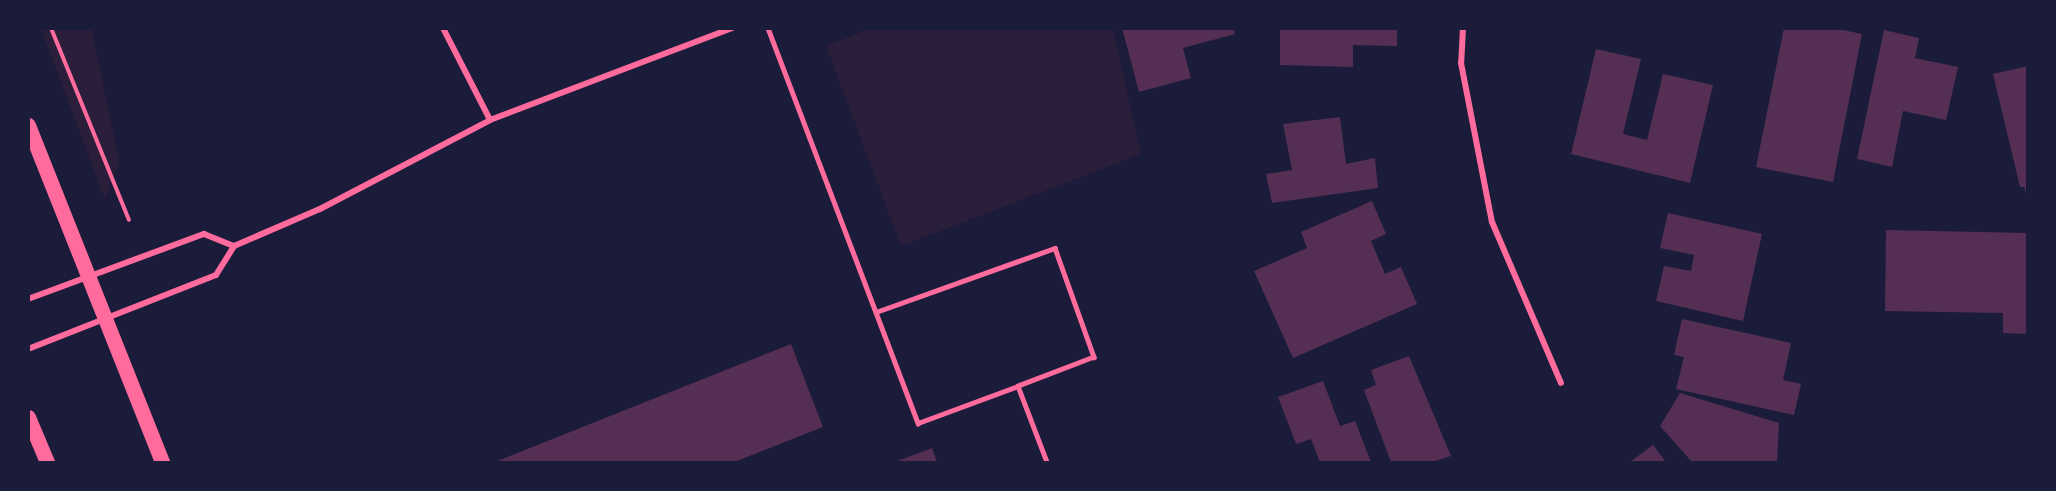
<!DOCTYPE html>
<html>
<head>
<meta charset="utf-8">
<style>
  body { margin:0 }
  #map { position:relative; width:2056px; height:491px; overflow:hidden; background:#1b1b3a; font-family:"Open Sans",sans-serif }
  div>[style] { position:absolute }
  .green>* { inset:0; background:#2a1e3b }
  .building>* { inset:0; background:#542f53 }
  .path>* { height:4px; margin:-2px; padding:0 2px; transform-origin:2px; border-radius:2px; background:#ff6b9d }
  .service>* { height:4.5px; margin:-2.25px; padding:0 2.25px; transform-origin:2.25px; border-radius:2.25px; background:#ff6b9d }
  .minor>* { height:6px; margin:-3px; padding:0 3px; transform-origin:3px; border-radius:3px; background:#ff6b9d }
  .primary>* { height:15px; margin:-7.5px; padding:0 7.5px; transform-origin:7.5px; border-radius:7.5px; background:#ff6b9d }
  span { translate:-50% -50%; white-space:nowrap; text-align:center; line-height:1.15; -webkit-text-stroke:5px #1b1b3a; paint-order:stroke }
  .frame { position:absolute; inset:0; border:30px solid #1b1b3a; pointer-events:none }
</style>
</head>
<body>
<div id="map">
  <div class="green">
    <i style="clip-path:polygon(41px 29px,92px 29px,119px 161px,105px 200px)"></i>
    <i style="clip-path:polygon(869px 29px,1113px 29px,1141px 154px,901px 246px,826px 46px)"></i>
  </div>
  <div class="building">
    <i style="clip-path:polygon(1122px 28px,1233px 28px,1235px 34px,1183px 48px,1191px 78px,1139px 92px)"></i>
    <i style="clip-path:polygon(1280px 28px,1397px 28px,1397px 46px,1353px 45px,1353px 67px,1280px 65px)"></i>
    <i style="clip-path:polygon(1784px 28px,1834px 28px,1862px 34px,1833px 182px,1756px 167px)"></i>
    <i style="clip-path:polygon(1884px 30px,1919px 38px,1915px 58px,1958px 67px,1946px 120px,1903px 111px,1892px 167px,1857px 159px)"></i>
    <i style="clip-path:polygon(1596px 49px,1641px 59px,1623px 134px,1647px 140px,1663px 74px,1713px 85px,1690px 183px,1571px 154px)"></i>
    <i style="clip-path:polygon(2028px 66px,2028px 197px,2027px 197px,2024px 187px,2020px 187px,1993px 74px)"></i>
    <i style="clip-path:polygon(1340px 117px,1346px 164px,1375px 158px,1378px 188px,1272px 203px,1266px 174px,1292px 170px,1283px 124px)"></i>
    <i style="clip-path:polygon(1372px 201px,1386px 234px,1371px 241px,1385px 274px,1401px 267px,1417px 304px,1293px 358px,1254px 271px,1307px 248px,1301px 232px)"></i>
    <i style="clip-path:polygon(1668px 213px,1762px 234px,1743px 321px,1656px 301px,1664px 266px,1691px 271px,1694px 255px,1660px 248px)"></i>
    <i style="clip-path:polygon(1886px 230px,2028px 233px,2028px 334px,2003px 333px,2003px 313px,1885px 311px)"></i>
    <i style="clip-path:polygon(1682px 319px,1791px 343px,1783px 380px,1801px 384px,1794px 415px,1676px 389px,1684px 357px,1674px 355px)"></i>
    <i style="clip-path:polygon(791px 344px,823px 427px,734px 462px,495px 462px)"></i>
    <i style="clip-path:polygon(1409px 356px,1451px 456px,1432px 462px,1391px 462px,1364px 390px,1376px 385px,1371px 370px)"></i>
    <i style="clip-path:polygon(1323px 381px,1340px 426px,1355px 421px,1371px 462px,1320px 462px,1311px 439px,1296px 444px,1278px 397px)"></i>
    <i style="clip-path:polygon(1680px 393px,1779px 423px,1777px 462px,1692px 462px,1660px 426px)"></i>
    <i style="clip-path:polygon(1653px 445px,1666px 462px,1630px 462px)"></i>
    <i style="clip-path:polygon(932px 448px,937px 462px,895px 462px)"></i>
  </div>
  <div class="path">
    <i style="left:51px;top:28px;width:207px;rotate:67.9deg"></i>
  </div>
  <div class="service">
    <i style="left:768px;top:28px;width:423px;rotate:69.2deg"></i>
    <i style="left:918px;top:423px;width:107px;rotate:-20.3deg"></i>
    <i style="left:1018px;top:386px;width:81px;rotate:69.1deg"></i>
    <i style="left:876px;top:312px;width:190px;rotate:-19.7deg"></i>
    <i style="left:1055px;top:248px;width:116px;rotate:70.3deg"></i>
    <i style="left:1094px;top:357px;width:81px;rotate:159.1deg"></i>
  </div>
  <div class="minor">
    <i style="left:443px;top:28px;width:103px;rotate:62.9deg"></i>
    <i style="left:1463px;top:28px;width:35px;rotate:93deg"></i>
    <i style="left:1461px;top:63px;width:162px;rotate:79deg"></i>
    <i style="left:1492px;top:222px;width:175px;rotate:66.8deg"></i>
    <i style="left:28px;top:299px;width:188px;rotate:-20.3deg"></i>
    <i style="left:204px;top:234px;width:32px;rotate:22deg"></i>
    <i style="left:28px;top:349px;width:202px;rotate:-21.5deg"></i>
    <i style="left:216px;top:275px;width:34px;rotate:-58deg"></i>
    <i style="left:234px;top:246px;width:94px;rotate:-23.3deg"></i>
    <i style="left:320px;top:209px;width:192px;rotate:-27.6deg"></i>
    <i style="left:490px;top:120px;width:259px;rotate:-20.8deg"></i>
  </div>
  <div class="primary">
    <i style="left:28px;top:125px;width:363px;rotate:68.3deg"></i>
    <i style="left:28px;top:417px;width:49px;rotate:67.1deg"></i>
  </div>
  <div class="frame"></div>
</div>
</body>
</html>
